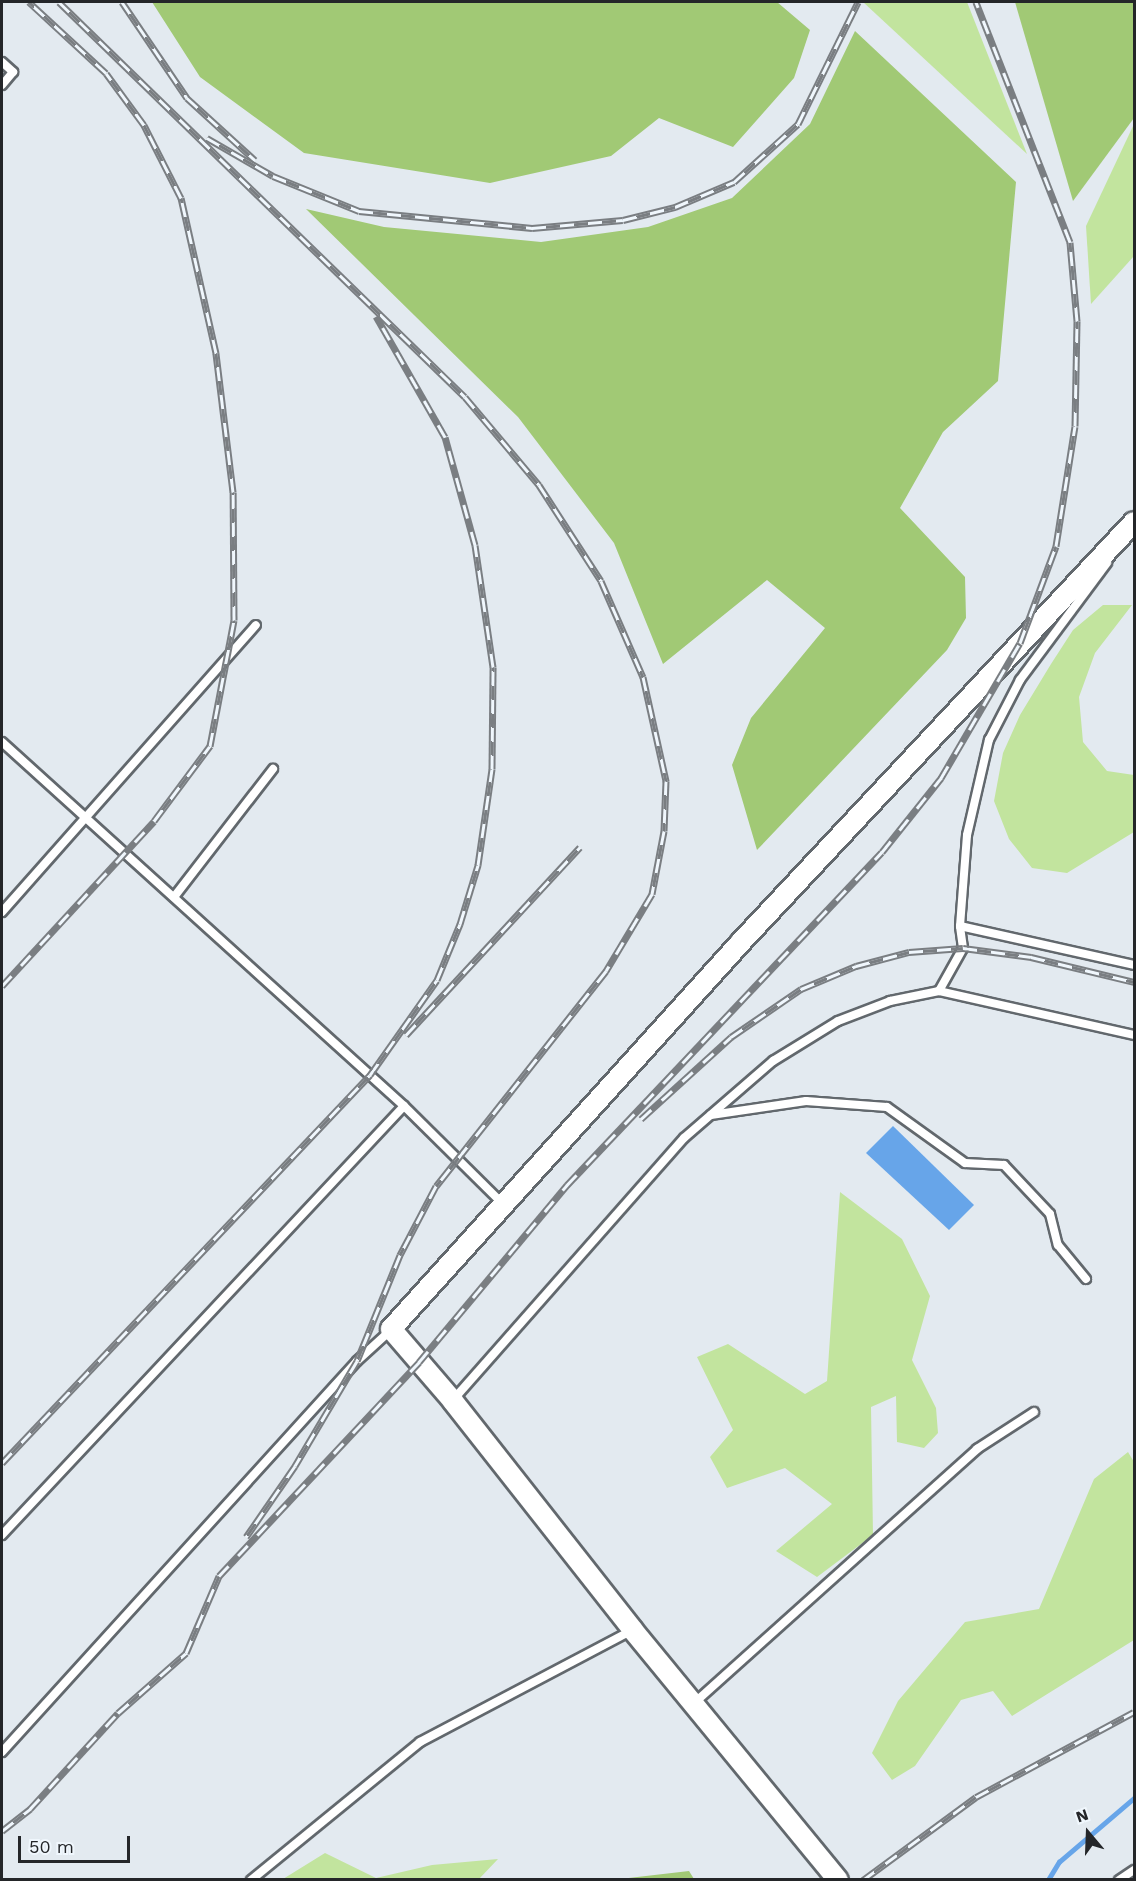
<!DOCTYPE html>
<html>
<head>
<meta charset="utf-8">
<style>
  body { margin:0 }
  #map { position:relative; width:1136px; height:1881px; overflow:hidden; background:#e3eaf0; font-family:"Work Sans",sans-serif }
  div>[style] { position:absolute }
  .green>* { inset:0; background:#c2e49e }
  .forest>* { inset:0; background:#a1c975 }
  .water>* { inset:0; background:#67a5e9 }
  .stream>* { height:4.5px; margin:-2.25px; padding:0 2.25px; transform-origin:2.25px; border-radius:2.25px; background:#67a5e9 }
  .roads { filter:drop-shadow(2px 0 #62686d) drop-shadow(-2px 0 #62686d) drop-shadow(0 2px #62686d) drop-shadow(0 -2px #62686d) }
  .service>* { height:8px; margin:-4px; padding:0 4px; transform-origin:4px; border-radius:4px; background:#fff }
  .tertiary>* { height:20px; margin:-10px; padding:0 10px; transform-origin:10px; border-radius:10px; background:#fff }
  .rail>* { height:7px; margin-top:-3.5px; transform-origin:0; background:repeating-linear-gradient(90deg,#f0f7fd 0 14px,#7a7e82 0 28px); box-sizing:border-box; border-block:2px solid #7a7e82 }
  span { translate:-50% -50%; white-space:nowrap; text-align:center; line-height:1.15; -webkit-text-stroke:5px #f0f7fd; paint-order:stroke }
  .frame { position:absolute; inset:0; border:3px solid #242629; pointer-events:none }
  .north { position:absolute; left:1058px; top:1803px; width:60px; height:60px; -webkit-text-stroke:4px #f0f7fd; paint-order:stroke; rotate:341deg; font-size:16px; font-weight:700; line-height:24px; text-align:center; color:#242629 }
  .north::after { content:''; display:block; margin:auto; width:21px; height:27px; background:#242629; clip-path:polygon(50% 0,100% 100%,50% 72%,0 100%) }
  .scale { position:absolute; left:18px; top:1836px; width:112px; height:27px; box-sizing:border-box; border:3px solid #242629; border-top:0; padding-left:8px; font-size:18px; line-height:21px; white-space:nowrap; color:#242629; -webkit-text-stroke:4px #f0f7fd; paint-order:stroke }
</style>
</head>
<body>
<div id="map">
  <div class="green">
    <i style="clip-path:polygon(863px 2px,967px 2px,1027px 154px)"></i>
    <i style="clip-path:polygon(1134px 124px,1134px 256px,1091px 304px,1086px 226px)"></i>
    <i style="clip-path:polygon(1103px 605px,1132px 605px,1095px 653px,1079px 697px,1083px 742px,1107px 771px,1134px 775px,1134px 832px,1067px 873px,1032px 868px,1009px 839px,994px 801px,1003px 753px,1020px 715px,1051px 664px,1073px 630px)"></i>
    <i style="clip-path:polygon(840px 1192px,902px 1239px,930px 1296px,912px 1360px,936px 1408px,938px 1433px,924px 1448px,897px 1442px,896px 1396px,871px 1407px,873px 1535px,817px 1577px,776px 1551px,832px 1504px,785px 1468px,727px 1488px,710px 1457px,733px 1430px,697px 1357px,728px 1344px,805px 1394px,827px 1381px)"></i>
    <i style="clip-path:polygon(1128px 1452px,1134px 1462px,1134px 1640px,1012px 1716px,993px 1691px,961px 1700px,915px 1766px,892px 1780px,872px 1753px,898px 1701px,965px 1622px,1039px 1609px,1094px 1479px)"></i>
    <i style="clip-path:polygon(325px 1853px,376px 1878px,432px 1865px,498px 1859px,479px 1879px,283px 1879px)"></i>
  </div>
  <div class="forest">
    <i style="clip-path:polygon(152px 2px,777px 2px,810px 30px,794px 78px,733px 147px,659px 118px,611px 156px,490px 183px,304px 153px,200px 77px)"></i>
    <i style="clip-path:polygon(1015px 2px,1134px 2px,1134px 118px,1073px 201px)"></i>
    <i style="clip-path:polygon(855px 31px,1016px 182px,998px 381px,943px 432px,900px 508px,965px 577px,966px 618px,947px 650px,757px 850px,732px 765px,751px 718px,825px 628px,767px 580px,663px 664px,614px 543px,518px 417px,306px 209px,384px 227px,541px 242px,648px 227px,732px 198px,810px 124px)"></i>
    <i style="clip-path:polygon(689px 1871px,694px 1879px,620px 1879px)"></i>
  </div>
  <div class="water">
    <i style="clip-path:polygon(893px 1126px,974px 1205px,949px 1230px,866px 1153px)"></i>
  </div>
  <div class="stream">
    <i style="left:1048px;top:1880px;width:21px;rotate:-59deg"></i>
    <i style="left:1059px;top:1862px;width:99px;rotate:-40.5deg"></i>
  </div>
  <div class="roads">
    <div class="service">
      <i style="left:2px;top:62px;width:15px;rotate:42deg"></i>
      <i style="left:13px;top:72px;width:17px;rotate:130deg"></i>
      <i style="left:2px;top:742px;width:542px;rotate:42.16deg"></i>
      <i style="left:404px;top:1106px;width:588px;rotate:133.14deg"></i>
      <i style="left:174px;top:897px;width:162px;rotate:-52.3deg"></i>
      <i style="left:2px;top:912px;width:383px;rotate:-48.5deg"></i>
      <i style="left:960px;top:926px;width:178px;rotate:12.6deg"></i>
      <i style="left:939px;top:991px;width:49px;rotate:-60.8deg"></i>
      <i style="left:963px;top:948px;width:22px;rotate:-98deg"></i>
      <i style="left:960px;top:926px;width:91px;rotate:-85.6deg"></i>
      <i style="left:967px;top:835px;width:98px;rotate:-77deg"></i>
      <i style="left:989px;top:740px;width:68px;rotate:-62.7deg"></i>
      <i style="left:1020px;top:680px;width:146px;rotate:-53.4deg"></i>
      <i style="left:404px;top:1106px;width:141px;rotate:44.7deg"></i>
      <i style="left:711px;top:1115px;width:96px;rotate:-8.4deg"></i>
      <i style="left:806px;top:1101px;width:81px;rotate:4.2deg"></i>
      <i style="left:887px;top:1107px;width:96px;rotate:35.7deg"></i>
      <i style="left:965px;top:1163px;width:39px;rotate:3deg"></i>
      <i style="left:1004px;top:1165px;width:67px;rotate:46.8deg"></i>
      <i style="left:1050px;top:1214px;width:32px;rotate:76deg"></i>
      <i style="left:1058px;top:1245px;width:44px;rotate:50.5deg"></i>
      <i style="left:453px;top:1400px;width:349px;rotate:-48.6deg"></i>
      <i style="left:684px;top:1138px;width:118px;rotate:-40.9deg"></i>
      <i style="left:773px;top:1061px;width:76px;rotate:-31.6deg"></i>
      <i style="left:838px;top:1021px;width:56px;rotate:-21deg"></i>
      <i style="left:890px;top:1001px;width:50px;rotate:-11.5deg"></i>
      <i style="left:939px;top:991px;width:200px;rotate:12.7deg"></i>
      <i style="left:693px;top:1704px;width:382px;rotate:-41.9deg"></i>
      <i style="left:977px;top:1449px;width:68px;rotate:-33deg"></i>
      <i style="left:2px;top:1752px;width:528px;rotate:-47.76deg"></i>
      <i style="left:357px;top:1361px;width:46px;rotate:-42.4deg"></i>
      <i style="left:251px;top:1880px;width:218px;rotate:-39.2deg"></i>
      <i style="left:420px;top:1742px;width:240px;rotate:-27.8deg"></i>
      <i style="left:1119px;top:1880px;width:18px;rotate:-34deg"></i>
    </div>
    <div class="tertiary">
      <i style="left:838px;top:1880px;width:323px;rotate:-129.4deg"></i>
      <i style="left:633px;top:1630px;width:291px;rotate:-128.2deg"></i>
      <i style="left:453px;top:1401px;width:95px;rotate:-130.7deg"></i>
      <i style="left:391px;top:1329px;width:522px;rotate:-47.87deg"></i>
      <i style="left:741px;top:942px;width:575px;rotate:-46.9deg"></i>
    </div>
  </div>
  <div class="rail">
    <i style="left:59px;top:2px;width:566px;rotate:44.21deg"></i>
    <i style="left:465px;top:397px;width:115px;rotate:49.9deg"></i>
    <i style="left:539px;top:485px;width:114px;rotate:57.1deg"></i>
    <i style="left:601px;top:581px;width:105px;rotate:66.4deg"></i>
    <i style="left:643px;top:677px;width:107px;rotate:77.5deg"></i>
    <i style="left:666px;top:781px;width:50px;rotate:92.3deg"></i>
    <i style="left:664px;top:831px;width:64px;rotate:100.8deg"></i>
    <i style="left:652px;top:894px;width:90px;rotate:120.9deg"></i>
    <i style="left:606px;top:971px;width:274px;rotate:128.3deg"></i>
    <i style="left:436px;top:1186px;width:78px;rotate:117.6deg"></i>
    <i style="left:400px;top:1255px;width:114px;rotate:112.1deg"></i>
    <i style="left:357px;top:1361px;width:122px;rotate:120.6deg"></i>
    <i style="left:295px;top:1466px;width:86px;rotate:124.6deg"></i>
    <i style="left:122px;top:2px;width:116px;rotate:55.9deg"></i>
    <i style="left:187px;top:98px;width:92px;rotate:42.4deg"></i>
    <i style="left:207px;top:138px;width:76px;rotate:29.9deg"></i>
    <i style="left:273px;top:176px;width:93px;rotate:22.1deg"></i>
    <i style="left:359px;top:211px;width:174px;rotate:5.6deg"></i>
    <i style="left:532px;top:228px;width:91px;rotate:-5deg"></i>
    <i style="left:623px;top:220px;width:54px;rotate:-14deg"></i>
    <i style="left:675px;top:207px;width:64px;rotate:-23deg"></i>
    <i style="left:734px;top:182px;width:86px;rotate:-42.2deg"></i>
    <i style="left:798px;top:124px;width:136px;rotate:-63.8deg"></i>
    <i style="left:2px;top:986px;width:224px;rotate:-47.3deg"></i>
    <i style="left:154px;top:821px;width:94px;rotate:-53.3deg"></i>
    <i style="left:210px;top:746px;width:128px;rotate:-79.2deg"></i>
    <i style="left:234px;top:620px;width:128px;rotate:-90.4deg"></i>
    <i style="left:233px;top:492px;width:140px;rotate:-97deg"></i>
    <i style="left:216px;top:353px;width:159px;rotate:-102.7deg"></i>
    <i style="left:181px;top:198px;width:82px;rotate:-116.9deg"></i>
    <i style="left:144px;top:125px;width:64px;rotate:-126.2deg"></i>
    <i style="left:106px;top:73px;width:105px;rotate:-137.3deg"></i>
    <i style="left:406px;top:1035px;width:256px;rotate:-47.2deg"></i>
    <i style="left:641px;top:1119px;width:122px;rotate:-42.3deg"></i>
    <i style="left:731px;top:1037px;width:85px;rotate:-34.4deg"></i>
    <i style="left:801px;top:989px;width:60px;rotate:-22.7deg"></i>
    <i style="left:856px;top:966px;width:55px;rotate:-14.8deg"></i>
    <i style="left:909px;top:952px;width:54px;rotate:-4.2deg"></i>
    <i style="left:963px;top:948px;width:69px;rotate:7.5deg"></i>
    <i style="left:1031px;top:957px;width:106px;rotate:13.6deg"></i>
    <i style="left:2px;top:1463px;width:535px;rotate:-46.52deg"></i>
    <i style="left:370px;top:1075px;width:116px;rotate:-54.8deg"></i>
    <i style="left:437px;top:980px;width:61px;rotate:-67.7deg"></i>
    <i style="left:460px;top:924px;width:62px;rotate:-73deg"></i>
    <i style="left:478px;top:865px;width:97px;rotate:-81.7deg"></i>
    <i style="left:492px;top:769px;width:102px;rotate:-89.4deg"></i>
    <i style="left:493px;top:667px;width:123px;rotate:-98.4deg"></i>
    <i style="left:475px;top:545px;width:112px;rotate:-105.5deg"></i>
    <i style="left:445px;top:437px;width:139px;rotate:-119.7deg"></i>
    <i style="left:2px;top:1831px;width:36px;rotate:-38deg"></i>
    <i style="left:30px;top:1809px;width:130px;rotate:-47.5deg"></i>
    <i style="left:118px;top:1713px;width:91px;rotate:-41.4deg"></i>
    <i style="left:186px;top:1653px;width:84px;rotate:-66.8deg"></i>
    <i style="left:219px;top:1576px;width:293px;rotate:-46.9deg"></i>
    <i style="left:419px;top:1362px;width:231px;rotate:-50.1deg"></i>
    <i style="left:567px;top:1185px;width:458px;rotate:-46.6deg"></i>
    <i style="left:882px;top:852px;width:95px;rotate:-51.4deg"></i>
    <i style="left:941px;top:778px;width:156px;rotate:-59.7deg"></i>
    <i style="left:1020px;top:643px;width:103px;rotate:-69.6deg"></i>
    <i style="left:1056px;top:546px;width:121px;rotate:-81deg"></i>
    <i style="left:1075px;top:426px;width:105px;rotate:-88.9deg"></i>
    <i style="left:1077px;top:321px;width:79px;rotate:-95.1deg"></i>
    <i style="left:1070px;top:242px;width:258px;rotate:-111.4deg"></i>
    <i style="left:863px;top:1880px;width:140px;rotate:-36.3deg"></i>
    <i style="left:976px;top:1797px;width:179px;rotate:-28.3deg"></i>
  </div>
  <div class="frame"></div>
  <div class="north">N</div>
  <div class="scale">50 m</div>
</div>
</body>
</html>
